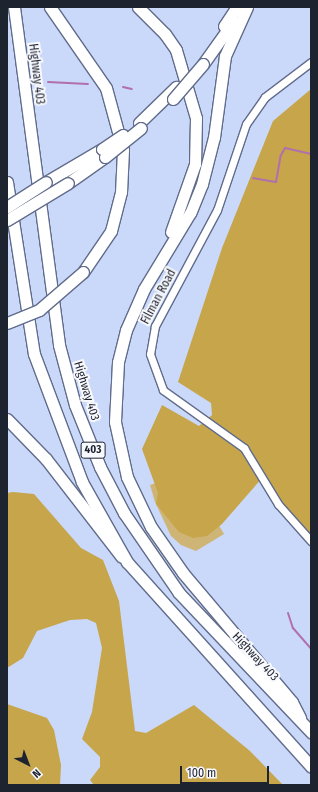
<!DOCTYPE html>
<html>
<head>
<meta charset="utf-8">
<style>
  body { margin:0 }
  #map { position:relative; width:318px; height:792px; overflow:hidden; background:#cad8fa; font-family:"Fira Sans Condensed",sans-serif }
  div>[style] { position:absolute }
  .green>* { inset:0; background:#ceb576 }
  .forest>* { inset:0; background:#c6a54b }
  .stream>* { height:2px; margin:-1px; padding:0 1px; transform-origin:1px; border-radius:1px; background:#b170ad }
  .roads { filter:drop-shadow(1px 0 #616c8b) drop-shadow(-1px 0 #616c8b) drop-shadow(0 1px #616c8b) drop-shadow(0 -1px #616c8b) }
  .minor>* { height:7px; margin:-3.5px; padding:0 3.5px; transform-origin:3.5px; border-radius:3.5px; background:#fff }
  .highway>* { height:11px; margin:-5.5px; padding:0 5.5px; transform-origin:5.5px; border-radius:5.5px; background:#fff }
  .bridges { filter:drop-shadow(1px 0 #616c8b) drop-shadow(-1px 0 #616c8b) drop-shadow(0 1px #616c8b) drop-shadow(0 -1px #616c8b) }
  .highway-bridge>* { height:11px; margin:-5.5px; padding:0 5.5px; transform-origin:5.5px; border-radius:5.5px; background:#fff }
  span { translate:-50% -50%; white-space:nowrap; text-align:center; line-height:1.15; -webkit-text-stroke:4px #f8f9fd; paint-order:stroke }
  .shield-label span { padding:1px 3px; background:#f8f9fd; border:1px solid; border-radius:3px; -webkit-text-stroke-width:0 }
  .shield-label { font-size:11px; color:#1e2330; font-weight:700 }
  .street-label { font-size:12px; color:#1e2330 }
  .frame { position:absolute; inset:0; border:8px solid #1e2330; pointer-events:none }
  .north { position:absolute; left:8px; top:744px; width:40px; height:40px; -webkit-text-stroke:3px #f8f9fd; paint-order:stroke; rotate:138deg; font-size:11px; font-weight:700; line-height:16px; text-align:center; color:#1e2330 }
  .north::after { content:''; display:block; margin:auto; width:14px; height:18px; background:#1e2330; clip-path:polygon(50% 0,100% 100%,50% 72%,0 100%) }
  .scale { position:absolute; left:180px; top:766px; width:89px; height:18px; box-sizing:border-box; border:2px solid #1e2330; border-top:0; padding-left:5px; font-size:12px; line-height:14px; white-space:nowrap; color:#1e2330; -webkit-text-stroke:3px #f8f9fd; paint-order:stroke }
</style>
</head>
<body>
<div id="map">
  <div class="green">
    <i style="clip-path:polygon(159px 482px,213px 515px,224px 534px,196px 551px,181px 545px,171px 536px,155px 502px,150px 485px)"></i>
  </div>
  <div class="forest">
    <i style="clip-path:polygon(311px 89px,311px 542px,276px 504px,263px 477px,222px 524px,207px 536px,193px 538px,179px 532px,156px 504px,158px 493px,142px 449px,162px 405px,199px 426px,212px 415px,211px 403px,178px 382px,222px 248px,273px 121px)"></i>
    <i style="clip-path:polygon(13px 492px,34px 494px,81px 548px,103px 560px,119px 601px,135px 731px,146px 733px,194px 705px,250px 751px,283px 785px,94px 785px,90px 780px,100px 767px,100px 757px,82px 739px,92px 712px,102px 648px,96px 623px,87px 619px,70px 620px,37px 631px,23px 658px,7px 668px,7px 493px)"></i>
    <i style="clip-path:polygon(7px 704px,47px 718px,54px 730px,61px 765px,60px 785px,7px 785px)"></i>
  </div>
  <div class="stream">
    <i style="left:48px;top:82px;width:40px;rotate:2.9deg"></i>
    <i style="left:123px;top:87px;width:9px;rotate:13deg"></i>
    <i style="left:253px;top:178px;width:23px;rotate:10deg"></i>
    <i style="left:276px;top:182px;width:27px;rotate:-80deg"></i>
    <i style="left:281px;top:155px;width:8px;rotate:-60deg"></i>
    <i style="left:285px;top:148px;width:27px;rotate:13deg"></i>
    <i style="left:288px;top:613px;width:16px;rotate:72deg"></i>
    <i style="left:293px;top:628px;width:28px;rotate:49deg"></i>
  </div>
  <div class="roads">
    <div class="minor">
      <i style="left:311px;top:62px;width:58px;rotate:142.7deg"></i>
      <i style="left:265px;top:97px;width:33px;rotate:125deg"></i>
      <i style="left:246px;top:124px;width:91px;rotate:108.6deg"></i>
      <i style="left:217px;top:210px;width:132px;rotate:118.1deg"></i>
      <i style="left:155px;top:326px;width:28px;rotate:100deg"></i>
      <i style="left:150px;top:354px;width:38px;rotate:70deg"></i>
      <i style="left:163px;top:390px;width:100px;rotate:35.6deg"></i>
      <i style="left:244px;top:448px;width:66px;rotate:58.7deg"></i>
      <i style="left:278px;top:504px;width:50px;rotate:48.3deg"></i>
    </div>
    <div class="highway">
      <i style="left:14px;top:7px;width:341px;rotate:82.4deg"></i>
      <i style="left:59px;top:345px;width:62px;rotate:75.1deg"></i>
      <i style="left:75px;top:405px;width:67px;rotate:68deg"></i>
      <i style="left:100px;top:467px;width:52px;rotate:62.4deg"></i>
      <i style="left:124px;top:513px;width:97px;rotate:55.5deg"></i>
      <i style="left:179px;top:593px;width:192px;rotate:46.5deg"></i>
      <i style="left:50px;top:7px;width:98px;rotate:55.3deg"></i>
      <i style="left:106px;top:88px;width:64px;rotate:74.7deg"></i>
      <i style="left:123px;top:150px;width:42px;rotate:92.7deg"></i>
      <i style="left:121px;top:192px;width:40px;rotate:104.4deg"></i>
      <i style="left:111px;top:231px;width:50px;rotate:124.3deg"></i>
      <i style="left:138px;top:7px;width:38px;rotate:45deg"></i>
      <i style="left:165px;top:34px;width:19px;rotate:55deg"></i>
      <i style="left:176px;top:50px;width:71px;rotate:73.6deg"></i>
      <i style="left:196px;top:118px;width:46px;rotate:91.2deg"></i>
      <i style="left:195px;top:164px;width:72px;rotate:109.4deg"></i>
      <i style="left:247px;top:7px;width:54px;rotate:114.2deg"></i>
      <i style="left:225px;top:56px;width:82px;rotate:97.7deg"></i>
      <i style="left:214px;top:137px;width:49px;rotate:104.3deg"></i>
      <i style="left:202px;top:184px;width:31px;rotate:112deg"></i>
      <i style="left:190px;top:213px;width:89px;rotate:121.2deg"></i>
      <i style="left:144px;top:289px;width:45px;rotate:113.7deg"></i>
      <i style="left:126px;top:330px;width:33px;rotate:104deg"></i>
      <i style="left:118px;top:362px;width:60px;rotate:92.9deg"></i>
      <i style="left:115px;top:422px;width:56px;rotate:77.7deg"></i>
      <i style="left:127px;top:477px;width:55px;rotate:64.4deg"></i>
      <i style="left:151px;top:527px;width:56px;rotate:55.2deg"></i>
      <i style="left:183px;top:573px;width:169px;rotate:49.8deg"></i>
      <i style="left:292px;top:702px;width:18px;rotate:63deg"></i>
      <i style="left:224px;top:26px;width:23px;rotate:-56deg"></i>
      <i style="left:203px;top:64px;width:52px;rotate:-54.5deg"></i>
      <i style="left:139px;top:123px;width:52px;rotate:-44.2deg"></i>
      <i style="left:7px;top:182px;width:174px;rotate:81.1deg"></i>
      <i style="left:34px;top:354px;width:137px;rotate:69.4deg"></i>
      <i style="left:82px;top:482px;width:92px;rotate:60.6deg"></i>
      <i style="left:127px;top:562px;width:275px;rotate:48deg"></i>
      <i style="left:46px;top:182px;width:65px;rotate:-30.5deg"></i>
      <i style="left:68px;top:183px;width:45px;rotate:-35.1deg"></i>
      <i style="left:7px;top:419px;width:56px;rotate:45.7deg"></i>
      <i style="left:46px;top:459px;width:123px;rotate:52.3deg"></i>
    </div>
  </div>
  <div class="bridges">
    <div class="highway-bridge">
      <i style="left:173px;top:99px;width:46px;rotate:-49.4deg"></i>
      <i style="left:102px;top:149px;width:25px;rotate:-34deg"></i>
      <i style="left:105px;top:157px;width:46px;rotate:-38.9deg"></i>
      <i style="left:7px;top:207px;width:46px;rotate:-32.7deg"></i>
      <i style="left:7px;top:220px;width:71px;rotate:-31.2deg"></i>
      <i style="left:7px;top:323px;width:35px;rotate:-22deg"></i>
      <i style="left:39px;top:310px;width:58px;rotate:-40.8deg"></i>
    </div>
  </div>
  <div class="shield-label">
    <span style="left:93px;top:450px">403</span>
  </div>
  <div class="street-label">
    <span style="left:36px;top:74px;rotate:83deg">Highway 403</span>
    <span style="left:159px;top:297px;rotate:-62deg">Filman Road</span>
    <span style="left:86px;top:391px;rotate:73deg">Highway 403</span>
    <span style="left:255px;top:657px;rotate:47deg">Highway 403</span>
  </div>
  <div class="frame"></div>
  <div class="north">N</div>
  <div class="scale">100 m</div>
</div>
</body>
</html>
